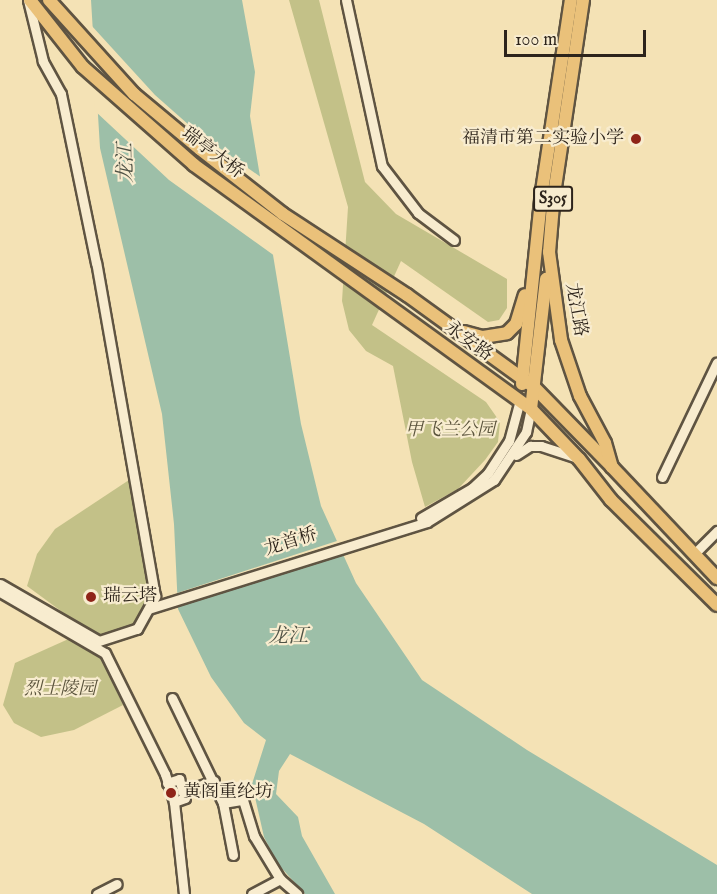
<!DOCTYPE html>
<html>
<head>
<meta charset="utf-8">
<style>
  body { margin:0 }
  #map { position:relative; width:717px; height:894px; overflow:hidden; background:#f4e2b5; font-family:"IM FELL English","Noto Serif SC",serif }
  div>[style] { position:absolute }
  .green>* { inset:0; background:#c3c188 }
  .water>* { inset:0; background:#9dbfa8 }
  .pier>* { inset:0; background:#f4e2b5 }
  .roads { filter:drop-shadow(2px 0 #5f5442) drop-shadow(-2px 0 #5f5442) drop-shadow(0 2px #5f5442) drop-shadow(0 -2px #5f5442) }
  .minor>* { height:9px; margin:-4.5px; padding:0 4.5px; transform-origin:4.5px; border-radius:4.5px; background:#f8eccf }
  .major>* { height:12px; margin:-6px; padding:0 6px; transform-origin:6px; border-radius:6px; background:#eac17a }
  .dots>* { width:16px; height:16px; translate:-50% -50%; box-sizing:border-box; border:3px solid #f8eccf; border-radius:50% }
  span { translate:-50% -50%; white-space:nowrap; text-align:center; line-height:1.15; -webkit-text-stroke:4.5px #f8eccf; paint-order:stroke }
  .shield-label span { padding:2px 4px; background:#f8eccf; border:2px solid; border-radius:4px; -webkit-text-stroke-width:0 }
  .shield-label { font-size:16px; color:#2d241b; font-weight:700 }
  .poi-label { font-size:18px; color:#2d241b }
  .right { translate:-100% -50%; text-align:right }
  .left { translate:0 -50%; text-align:left }
  .street-label { font-size:18px; color:#2d241b }
  .park-label { font-size:18px; color:#5a533c; font-style:italic }
  .water-label { font-size:20px; color:#4f5245; font-style:italic }
  .scale { position:absolute; left:504px; top:30px; width:142px; height:27px; box-sizing:border-box; border:3px solid #2d241b; border-top:0; padding-left:8px; font-size:18px; line-height:21px; white-space:nowrap; color:#2d241b; -webkit-text-stroke:4px #f8eccf; paint-order:stroke }
</style>
</head>
<body>
<div id="map">
  <div class="green">
    <i style="clip-path:polygon(289px 0,319px 0,365px 182px,396px 214px,507px 279px,507px 308px,499px 320px,488px 322px,401px 261px,372px 325px,486px 402px,500px 422px,498px 442px,485px 460px,458px 489px,425px 507px,412px 462px,393px 366px,366px 351px,349px 330px,342px 301px,348px 207px)"></i>
    <i style="clip-path:polygon(129px 480px,151px 580px,150px 603px,134px 628px,99px 639px,27px 586px,37px 554px,55px 529px)"></i>
    <i style="clip-path:polygon(73px 637px,100px 655px,123px 705px,74px 730px,41px 737px,14px 723px,3px 705px,15px 663px)"></i>
  </div>
  <div class="water">
    <i style="clip-path:polygon(91px 0,242px 0,255px 72px,250px 116px,301px 424px,321px 506px,356px 583px,422px 680px,527px 750px,717px 865px,717px 894px,532px 894px,424px 824px,290px 754px,279px 771px,276px 794px,298px 817px,302px 836px,335px 894px,305px 894px,277px 863px,264px 837px,252px 784px,266px 740px,244px 723px,211px 677px,178px 609px,174px 524px,162px 414px,100px 148px)"></i>
  </div>
  <div class="pier">
    <i style="clip-path:polygon(91px 25px,155px 95px,198px 133px,265px 180px,279px 259px,169px 180px,95px 111px)"></i>
    <i style="clip-path:polygon(340px 540px,345px 552px,175px 607px,174px 594px)"></i>
  </div>
  <div class="roads">
    <div class="minor">
      <i style="left:346px;top:0;width:170px;rotate:77.8deg"></i>
      <i style="left:382px;top:166px;width:59px;rotate:52.5deg"></i>
      <i style="left:418px;top:213px;width:45px;rotate:36.9deg"></i>
      <i style="left:516px;top:455px;width:17px;rotate:-33deg"></i>
      <i style="left:530px;top:446px;width:11px"></i>
      <i style="left:541px;top:446px;width:36px;rotate:18deg"></i>
      <i style="left:662px;top:477px;width:127px;rotate:-64.4deg"></i>
      <i style="left:421px;top:518px;width:59px;rotate:-30.5deg"></i>
      <i style="left:472px;top:488px;width:22px;rotate:-43deg"></i>
      <i style="left:488px;top:473px;width:38px;rotate:-57deg"></i>
      <i style="left:509px;top:441px;width:42px;rotate:-75deg"></i>
      <i style="left:694px;top:554px;width:33px;rotate:-45deg"></i>
      <i style="left:0;top:584px;width:114px;rotate:29.9deg"></i>
      <i style="left:99px;top:641px;width:40px;rotate:-18deg"></i>
      <i style="left:137px;top:629px;width:38px;rotate:-61deg"></i>
      <i style="left:155px;top:596px;width:338px;rotate:-100deg"></i>
      <i style="left:96px;top:263px;width:173px;rotate:-101.7deg"></i>
      <i style="left:61px;top:94px;width:38px;rotate:-119deg"></i>
      <i style="left:43px;top:61px;width:63px;rotate:-103.8deg"></i>
      <i style="left:0;top:592px;width:121px;rotate:30.2deg"></i>
      <i style="left:105px;top:653px;width:135px;rotate:63.6deg"></i>
      <i style="left:165px;top:774px;width:29px;rotate:72deg"></i>
      <i style="left:174px;top:802px;width:93px;rotate:83.8deg"></i>
      <i style="left:151px;top:608px;width:289px;rotate:-17.3deg"></i>
      <i style="left:427px;top:522px;width:79px;rotate:-32.1deg"></i>
      <i style="left:494px;top:480px;width:58px;rotate:-56.3deg"></i>
      <i style="left:526px;top:432px;width:24px;rotate:-78deg"></i>
      <i style="left:172px;top:698px;width:117px;rotate:64.1deg"></i>
      <i style="left:223px;top:803px;width:53px;rotate:79.1deg"></i>
      <i style="left:167px;top:783px;width:13px;rotate:-18deg"></i>
      <i style="left:179px;top:779px;width:14px;rotate:73deg"></i>
      <i style="left:183px;top:792px;width:6px;rotate:72deg"></i>
      <i style="left:185px;top:798px;width:12px;rotate:160deg"></i>
      <i style="left:183px;top:792px;width:33px;rotate:-20deg"></i>
      <i style="left:223px;top:803px;width:20px;rotate:-9deg"></i>
      <i style="left:243px;top:800px;width:38px;rotate:73deg"></i>
      <i style="left:254px;top:836px;width:50px;rotate:58.8deg"></i>
      <i style="left:280px;top:879px;width:23px;rotate:41deg"></i>
      <i style="left:97px;top:894px;width:22px;rotate:-27deg"></i>
      <i style="left:252px;top:894px;width:32px;rotate:-28deg"></i>
    </div>
    <div class="major">
      <i style="left:30px;top:0;width:85px;rotate:51.7deg"></i>
      <i style="left:83px;top:67px;width:148px;rotate:41.4deg"></i>
      <i style="left:194px;top:165px;width:416px;rotate:35.9deg"></i>
      <i style="left:531px;top:409px;width:69px;rotate:46.2deg"></i>
      <i style="left:579px;top:459px;width:52px;rotate:52deg"></i>
      <i style="left:611px;top:500px;width:149px;rotate:44.7deg"></i>
      <i style="left:49px;top:0;width:127px;rotate:47.9deg"></i>
      <i style="left:134px;top:94px;width:86px;rotate:39.8deg"></i>
      <i style="left:200px;top:149px;width:105px;rotate:38.1deg"></i>
      <i style="left:283px;top:214px;width:148px;rotate:33.2deg"></i>
      <i style="left:407px;top:295px;width:157px;rotate:35.9deg"></i>
      <i style="left:534px;top:387px;width:112px;rotate:45.7deg"></i>
      <i style="left:583px;top:0;width:195px;rotate:98.5deg"></i>
      <i style="left:554px;top:193px;width:59px;rotate:94.8deg"></i>
      <i style="left:549px;top:252px;width:89px;rotate:82.2deg"></i>
      <i style="left:561px;top:340px;width:59px;rotate:71.3deg"></i>
      <i style="left:580px;top:396px;width:53px;rotate:62deg"></i>
      <i style="left:605px;top:443px;width:25px;rotate:74deg"></i>
      <i style="left:612px;top:467px;width:153px;rotate:46.6deg"></i>
      <i style="left:464px;top:332px;width:20px;rotate:15deg"></i>
      <i style="left:483px;top:337px;width:24px;rotate:-9deg"></i>
      <i style="left:507px;top:333px;width:13px;rotate:-45deg"></i>
      <i style="left:516px;top:324px;width:30px;rotate:-73deg"></i>
      <i style="left:522px;top:384px;width:194px;rotate:-84.1deg"></i>
      <i style="left:542px;top:191px;width:193px;rotate:-81.4deg"></i>
      <i style="left:531px;top:409px;width:131px;rotate:-83.4deg"></i>
    </div>
  </div>
  <div class="dots">
    <i style="left:636px;top:139px;background:#8f2418"></i>
    <i style="left:91px;top:597px;background:#8f2418"></i>
    <i style="left:171px;top:793px;background:#8f2418"></i>
  </div>
  <div class="shield-label">
    <span style="left:553px;top:199px">S305</span>
  </div>
  <div class="poi-label">
    <span class="right" style="left:624px;top:139px">福清市第二实验小学</span>
    <span class="left" style="left:103px;top:597px">瑞云塔</span>
    <span class="left" style="left:183px;top:793px">黄阁重纶坊</span>
  </div>
  <div class="street-label">
    <span style="left:212px;top:154px;rotate:37deg">瑞亭大桥</span>
    <span style="left:575px;top:310px;rotate:80deg">龙江路</span>
    <span style="left:468px;top:342px;rotate:36deg">永安路</span>
    <span style="left:291px;top:543px;rotate:-18deg">龙首桥</span>
  </div>
  <div class="park-label">
    <span style="left:450px;top:431px">甲飞兰公园</span>
    <span style="left:60px;top:690px">烈士陵园</span>
  </div>
  <div class="water-label">
    <span style="left:126px;top:163px;rotate:-91deg">龙江</span>
    <span style="left:288px;top:636px">龙江</span>
  </div>
  <div class="scale">100 m</div>
</div>
</body>
</html>
